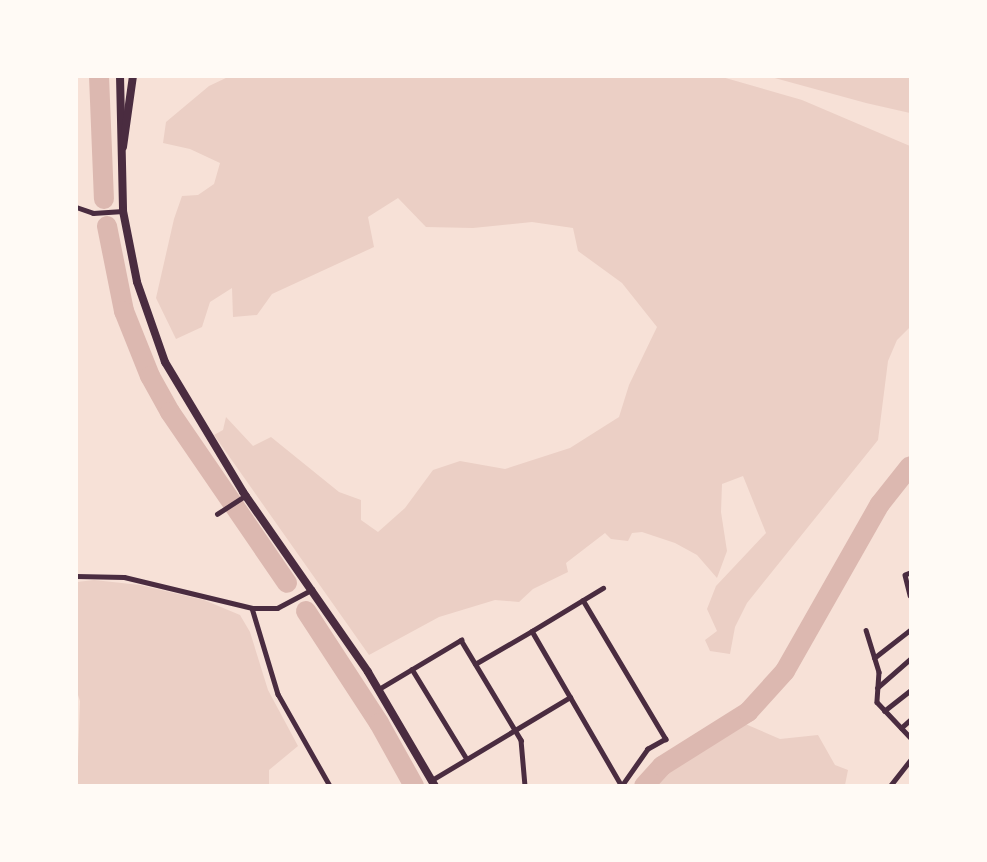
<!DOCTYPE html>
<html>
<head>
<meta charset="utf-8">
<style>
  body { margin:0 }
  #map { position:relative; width:987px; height:862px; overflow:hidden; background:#f7e1d7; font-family:"Asap Condensed",sans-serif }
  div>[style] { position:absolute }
  .green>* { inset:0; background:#ebcfc5 }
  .river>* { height:20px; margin:-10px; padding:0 10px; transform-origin:10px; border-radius:10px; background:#dcb8b0 }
  .minor>* { height:4.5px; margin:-2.25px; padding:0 2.25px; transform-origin:2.25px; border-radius:2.25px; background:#4a2c40 }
  .tertiary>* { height:5px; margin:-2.5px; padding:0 2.5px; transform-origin:2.5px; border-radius:2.5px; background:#4a2c40 }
  .trunk>* { height:8px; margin:-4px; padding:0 4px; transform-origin:4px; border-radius:4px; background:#4a2c40 }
  span { translate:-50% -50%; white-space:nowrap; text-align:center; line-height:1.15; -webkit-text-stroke:5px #fffaf5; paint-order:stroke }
  .frame { position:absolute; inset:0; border:78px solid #fffaf5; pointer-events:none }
</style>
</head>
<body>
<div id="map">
  <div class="green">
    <i style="clip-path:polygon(228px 77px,722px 77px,802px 100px,910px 146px,910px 327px,897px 340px,888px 361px,878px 440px,747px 603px,735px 627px,730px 654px,710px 651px,705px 640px,717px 631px,707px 609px,716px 586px,766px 533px,743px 476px,722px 484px,721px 512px,727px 551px,717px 578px,697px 555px,675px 543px,642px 532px,632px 533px,628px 541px,611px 539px,605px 533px,566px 563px,568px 572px,533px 589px,519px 602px,495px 600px,439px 617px,369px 655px,214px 435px,223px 430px,226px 417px,253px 446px,271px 437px,339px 492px,361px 500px,361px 520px,378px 532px,405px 508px,433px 470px,460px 461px,505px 469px,570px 448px,619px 417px,629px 385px,657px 327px,622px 283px,578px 251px,573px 228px,532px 222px,473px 228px,426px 227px,398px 198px,368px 217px,374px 247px,272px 294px,257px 315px,233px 317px,232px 288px,210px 302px,202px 327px,176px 339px,156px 298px,174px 219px,182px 196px,198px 195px,214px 184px,220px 163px,190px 149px,163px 143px,166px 122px,209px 86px)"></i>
    <i style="clip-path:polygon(771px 77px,910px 77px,910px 113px,866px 103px)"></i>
    <i style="clip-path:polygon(94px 580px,140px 585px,204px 600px,240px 615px,250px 632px,268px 690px,298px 746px,269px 770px,269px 785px,77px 785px,80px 701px,76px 689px,77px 582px)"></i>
    <i style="clip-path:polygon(743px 723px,780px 739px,818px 735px,835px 765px,848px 770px,845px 785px,648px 785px,675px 760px)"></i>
  </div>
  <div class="river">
    <i style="left:99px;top:76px;width:123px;rotate:87.7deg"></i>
    <i style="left:107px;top:226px;width:87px;rotate:78.7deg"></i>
    <i style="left:124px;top:311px;width:70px;rotate:68.2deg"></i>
    <i style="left:150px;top:376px;width:41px;rotate:60.9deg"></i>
    <i style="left:170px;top:412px;width:207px;rotate:55.6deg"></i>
    <i style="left:306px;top:611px;width:134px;rotate:56.9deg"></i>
    <i style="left:379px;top:723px;width:72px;rotate:60.9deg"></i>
    <i style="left:644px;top:786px;width:27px;rotate:-48deg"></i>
    <i style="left:662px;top:766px;width:102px;rotate:-32.1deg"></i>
    <i style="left:748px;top:712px;width:55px;rotate:-47.9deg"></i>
    <i style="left:785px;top:671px;width:192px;rotate:-60.4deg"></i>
    <i style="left:880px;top:504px;width:48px;rotate:-51.7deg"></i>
  </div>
  <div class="minor">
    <i style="left:217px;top:514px;width:35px;rotate:-33deg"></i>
    <i style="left:910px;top:573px;width:5px;rotate:158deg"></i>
    <i style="left:905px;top:575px;width:21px;rotate:76deg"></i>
    <i style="left:583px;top:600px;width:162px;rotate:59.2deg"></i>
    <i style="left:666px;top:739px;width:21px;rotate:151deg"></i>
    <i style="left:648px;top:749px;width:45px;rotate:125.1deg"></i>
    <i style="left:252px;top:608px;width:90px;rotate:73.2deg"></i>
    <i style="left:278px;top:694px;width:106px;rotate:60.5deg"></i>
    <i style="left:866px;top:630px;width:44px;rotate:72.8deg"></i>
    <i style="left:879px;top:672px;width:30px;rotate:94deg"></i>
    <i style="left:877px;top:702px;width:48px;rotate:46.7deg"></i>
    <i style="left:532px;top:631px;width:83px;rotate:-31.2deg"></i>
    <i style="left:874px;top:658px;width:46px;rotate:-37.9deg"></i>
    <i style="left:475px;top:664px;width:66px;rotate:-30.1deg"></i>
    <i style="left:532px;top:631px;width:179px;rotate:59.9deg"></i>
    <i style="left:412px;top:669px;width:105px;rotate:58.6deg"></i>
    <i style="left:877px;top:688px;width:44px;rotate:-41.3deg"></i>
    <i style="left:379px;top:689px;width:96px;rotate:-30.9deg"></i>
    <i style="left:461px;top:640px;width:117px;rotate:59deg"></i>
    <i style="left:521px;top:740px;width:46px;rotate:85deg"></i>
    <i style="left:884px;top:711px;width:33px;rotate:-38deg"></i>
    <i style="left:901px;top:728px;width:12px;rotate:-42deg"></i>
    <i style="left:432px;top:780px;width:161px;rotate:-31deg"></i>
    <i style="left:890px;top:786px;width:33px;rotate:-52deg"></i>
  </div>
  <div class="tertiary">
    <i style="left:76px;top:207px;width:18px;rotate:19deg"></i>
    <i style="left:93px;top:213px;width:30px;rotate:-4deg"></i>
    <i style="left:76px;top:576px;width:48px;rotate:1.2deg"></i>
    <i style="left:124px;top:577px;width:132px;rotate:13.6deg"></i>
    <i style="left:252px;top:608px;width:25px"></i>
    <i style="left:277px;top:608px;width:40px;rotate:-28deg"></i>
  </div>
  <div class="trunk">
    <i style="left:120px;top:76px;width:135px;rotate:88.7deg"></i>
    <i style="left:123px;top:211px;width:72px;rotate:78.8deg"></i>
    <i style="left:137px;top:282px;width:85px;rotate:70.7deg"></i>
    <i style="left:165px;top:362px;width:152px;rotate:59deg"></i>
    <i style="left:243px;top:492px;width:219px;rotate:55.2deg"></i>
    <i style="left:368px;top:672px;width:132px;rotate:59.6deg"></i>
    <i style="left:123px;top:147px;width:72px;rotate:-82deg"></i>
  </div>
  <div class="frame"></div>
</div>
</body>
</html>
